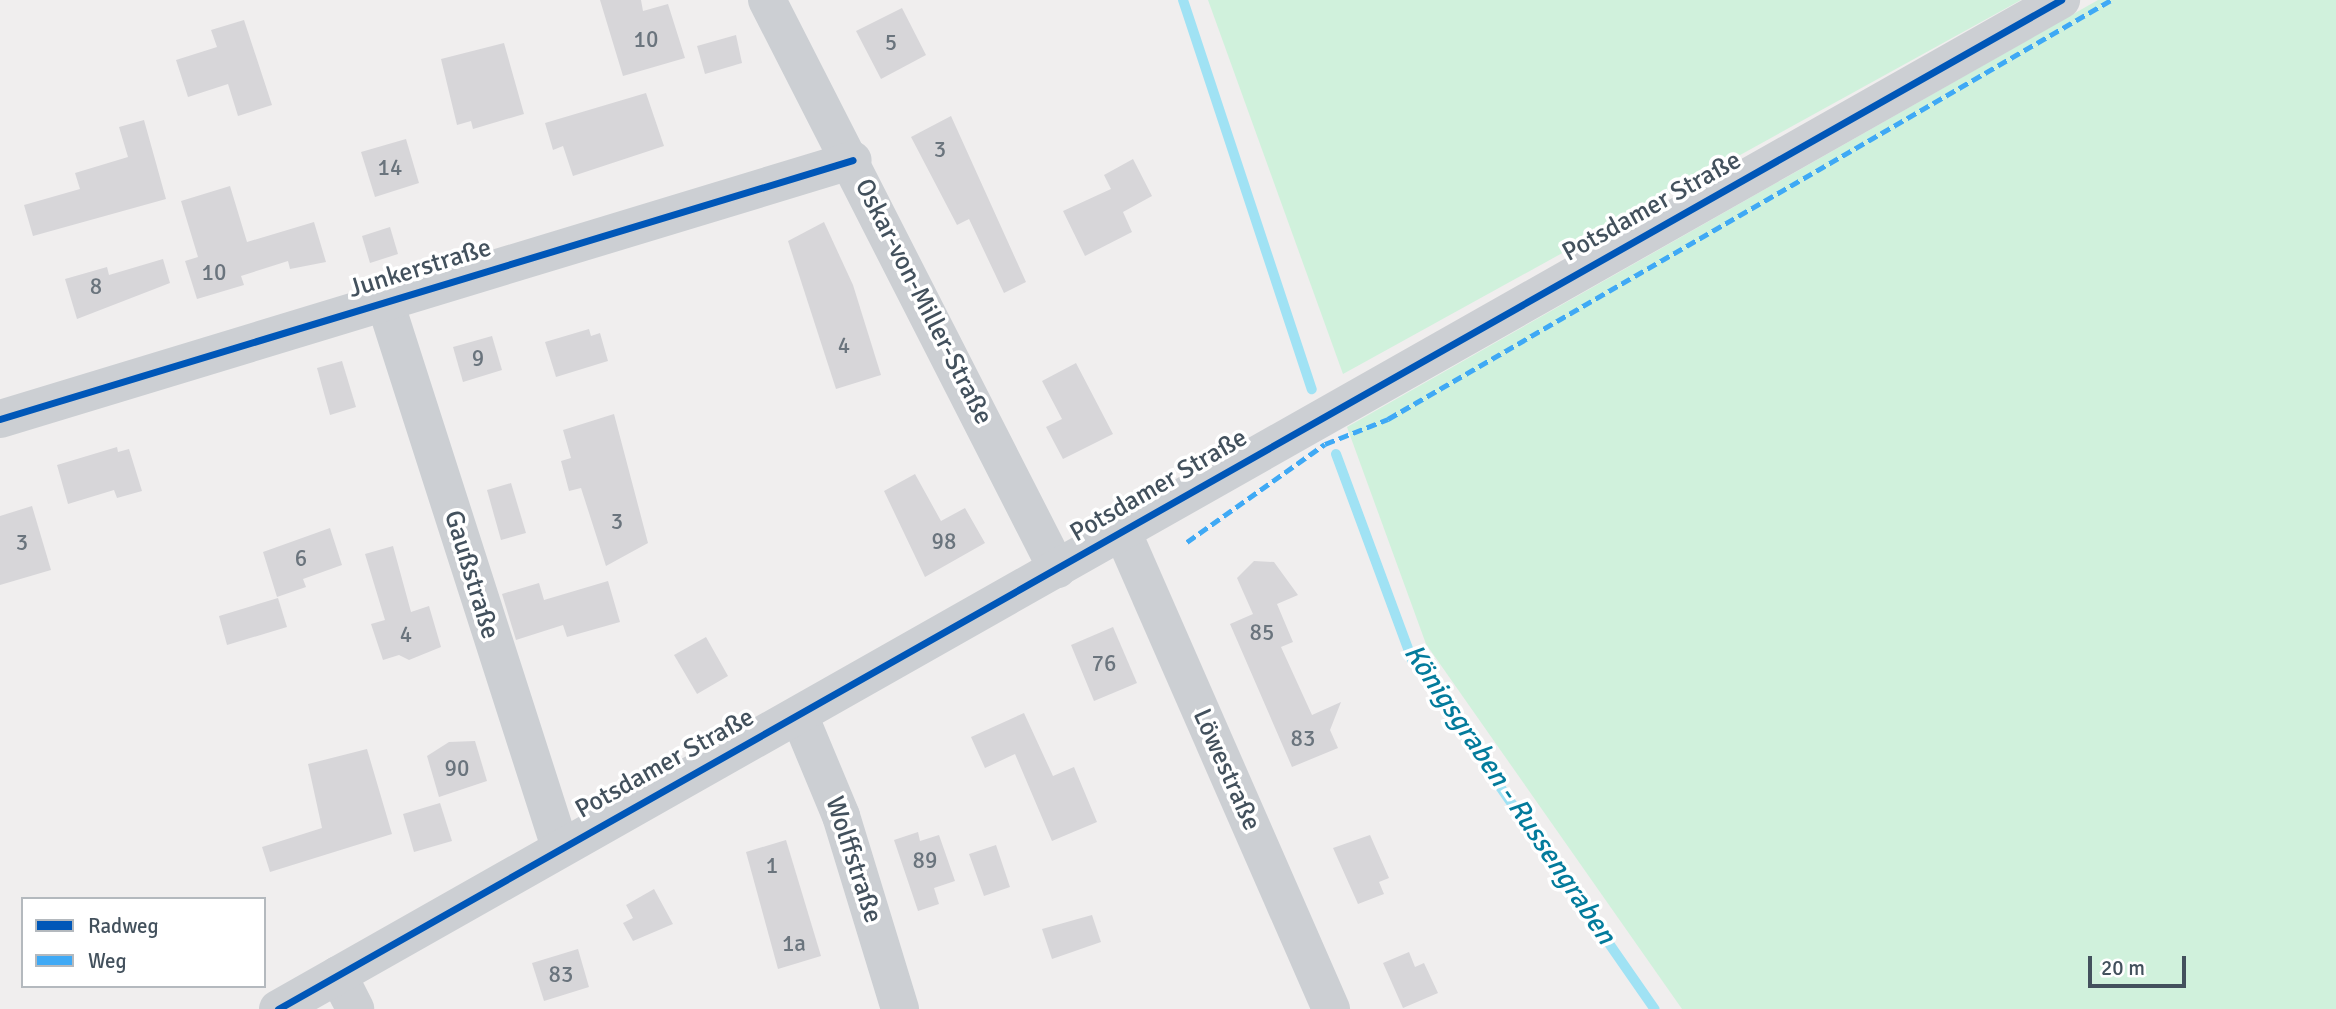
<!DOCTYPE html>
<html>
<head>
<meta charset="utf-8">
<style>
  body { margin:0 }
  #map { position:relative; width:2336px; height:1009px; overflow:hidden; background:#f0eeee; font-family:Signika,sans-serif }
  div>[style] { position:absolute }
  .green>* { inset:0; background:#d0f1dc }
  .stream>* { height:10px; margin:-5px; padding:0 5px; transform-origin:5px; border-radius:5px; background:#a0e2f4 }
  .building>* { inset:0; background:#d7d6d9 }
  .minor>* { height:38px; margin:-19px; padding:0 19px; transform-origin:19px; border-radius:19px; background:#cccfd3 }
  .tertiary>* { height:38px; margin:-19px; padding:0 19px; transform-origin:19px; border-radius:19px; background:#cccfd3 }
  .quiet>* { height:5px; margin-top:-2.5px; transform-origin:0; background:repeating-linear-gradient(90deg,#3fa9f5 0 10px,transparent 0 15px) }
  .cycleway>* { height:7px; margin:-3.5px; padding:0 3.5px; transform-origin:3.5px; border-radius:3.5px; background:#0057b8 }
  span { translate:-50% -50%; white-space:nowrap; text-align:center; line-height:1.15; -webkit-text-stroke:7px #fff; paint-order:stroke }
  .number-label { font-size:23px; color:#6a747d }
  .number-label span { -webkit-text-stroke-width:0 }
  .street-label { font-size:26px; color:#43515d }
  .water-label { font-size:28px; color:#037b9c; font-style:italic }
  .legend { position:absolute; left:21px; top:897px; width:245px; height:91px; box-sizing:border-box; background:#fff; border:2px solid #b4b9be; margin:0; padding:9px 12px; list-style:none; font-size:21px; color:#43515d }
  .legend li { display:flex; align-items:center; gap:14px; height:35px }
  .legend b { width:35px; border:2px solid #b4b9be }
  .scale { position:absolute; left:2088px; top:956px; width:98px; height:32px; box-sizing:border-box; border:4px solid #43515d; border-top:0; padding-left:9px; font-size:21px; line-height:24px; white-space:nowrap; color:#43515d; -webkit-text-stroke:5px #fff; paint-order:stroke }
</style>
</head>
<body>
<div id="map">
  <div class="green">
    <i style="clip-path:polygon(1208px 0,2021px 0,1343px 374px)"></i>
    <i style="clip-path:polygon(2098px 0,2336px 0,2336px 1009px,1682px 1009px,1426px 644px,1347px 427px)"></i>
  </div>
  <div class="stream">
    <i style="left:1183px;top:0;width:410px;rotate:71.7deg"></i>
    <i style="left:1336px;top:454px;width:220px;rotate:69.7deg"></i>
    <i style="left:1412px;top:660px;width:425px;rotate:55.2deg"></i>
  </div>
  <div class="building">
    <i style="clip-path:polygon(600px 0,641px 0,643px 11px,668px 4px,685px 58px,623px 76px)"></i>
    <i style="clip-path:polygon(902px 8px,926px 55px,881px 79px,856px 31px)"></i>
    <i style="clip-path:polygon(244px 20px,272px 105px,238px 116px,228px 84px,188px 97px,176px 60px,217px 47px,211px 30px)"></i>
    <i style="clip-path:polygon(736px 35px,742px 63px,705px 74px,697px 46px)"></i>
    <i style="clip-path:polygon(504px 43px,524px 114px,473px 129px,471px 121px,457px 125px,441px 59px)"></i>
    <i style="clip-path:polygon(646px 93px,664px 146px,573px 176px,563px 146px,553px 150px,545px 123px)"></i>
    <i style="clip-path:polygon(951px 116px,1026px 282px,1004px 293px,969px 219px,957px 225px,911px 137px)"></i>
    <i style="clip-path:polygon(144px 120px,166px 199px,33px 236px,24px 205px,80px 189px,75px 173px,128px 157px,119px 127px)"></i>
    <i style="clip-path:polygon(406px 139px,419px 183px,375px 197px,361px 152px)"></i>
    <i style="clip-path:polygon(1133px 159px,1152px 196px,1123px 212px,1132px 232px,1085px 256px,1063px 211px,1111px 189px,1104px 175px)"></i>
    <i style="clip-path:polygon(230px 186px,247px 242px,314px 222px,326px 262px,290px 269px,288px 261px,241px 276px,244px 285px,197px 299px,185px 261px,198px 257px,181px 201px)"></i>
    <i style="clip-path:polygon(824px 222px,853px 285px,881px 375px,836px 389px,788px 241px)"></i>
    <i style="clip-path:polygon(390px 227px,398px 254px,370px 263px,362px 236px)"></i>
    <i style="clip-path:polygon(163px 259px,170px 283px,77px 319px,65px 279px,107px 267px,109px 275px)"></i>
    <i style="clip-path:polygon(589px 329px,591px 336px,600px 333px,608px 361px,556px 377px,545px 342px)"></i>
    <i style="clip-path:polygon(492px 336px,502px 370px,463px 382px,453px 347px)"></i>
    <i style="clip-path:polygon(342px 361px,356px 407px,330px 415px,317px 368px)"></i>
    <i style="clip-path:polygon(1076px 363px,1113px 434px,1063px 459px,1046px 427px,1062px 419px,1042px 381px)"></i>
    <i style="clip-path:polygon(614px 414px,648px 543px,606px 566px,581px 488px,569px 491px,561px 461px,571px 458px,563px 430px)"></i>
    <i style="clip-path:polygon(117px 447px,118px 452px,129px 449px,142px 491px,117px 498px,114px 490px,68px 504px,57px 465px)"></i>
    <i style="clip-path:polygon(915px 474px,941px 521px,965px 508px,985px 543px,925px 577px,884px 491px)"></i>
    <i style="clip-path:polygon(511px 483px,526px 533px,501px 540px,487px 490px)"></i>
    <i style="clip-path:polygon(32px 506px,51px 570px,0 585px,0 516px)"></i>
    <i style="clip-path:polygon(330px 528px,342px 565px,303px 579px,306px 587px,277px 597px,263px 552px)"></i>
    <i style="clip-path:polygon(393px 546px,411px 612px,429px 606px,441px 647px,409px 660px,399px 655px,383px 660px,371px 624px,385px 620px,365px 554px)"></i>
    <i style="clip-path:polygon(1254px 561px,1274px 562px,1298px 595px,1277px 604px,1293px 642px,1281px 647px,1312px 715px,1341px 702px,1330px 730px,1338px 748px,1292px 767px,1230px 624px,1253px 614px,1237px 578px)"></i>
    <i style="clip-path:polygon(608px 581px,620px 622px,567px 637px,563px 625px,516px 640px,502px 594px,539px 583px,544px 600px)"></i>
    <i style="clip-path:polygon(278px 598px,287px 627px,227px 645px,219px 616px)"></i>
    <i style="clip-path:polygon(1113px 627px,1137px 683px,1094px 701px,1071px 645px)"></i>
    <i style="clip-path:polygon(706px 637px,728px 676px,697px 694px,674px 655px)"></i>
    <i style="clip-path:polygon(1024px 713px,1053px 776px,1074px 767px,1097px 822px,1052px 841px,1015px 754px,985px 768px,971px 737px)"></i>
    <i style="clip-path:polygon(475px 741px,487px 781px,439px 797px,427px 756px,449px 742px)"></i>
    <i style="clip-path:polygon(367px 749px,392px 834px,270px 872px,262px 847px,322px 828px,308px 764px)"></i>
    <i style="clip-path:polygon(440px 803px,452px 841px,414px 852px,403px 814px)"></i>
    <i style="clip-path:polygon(918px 832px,920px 841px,939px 835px,955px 881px,934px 888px,939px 904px,918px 911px,894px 840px)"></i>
    <i style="clip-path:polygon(1370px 835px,1389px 878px,1379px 882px,1384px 894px,1358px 904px,1333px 848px)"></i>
    <i style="clip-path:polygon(786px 840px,821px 956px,778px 969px,746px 852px)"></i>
    <i style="clip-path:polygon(996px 845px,1010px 887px,984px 896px,969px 854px)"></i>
    <i style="clip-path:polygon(654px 889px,673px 924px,633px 941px,623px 923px,633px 918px,626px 905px)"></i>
    <i style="clip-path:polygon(1092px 915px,1101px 942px,1052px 959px,1042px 929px)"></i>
    <i style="clip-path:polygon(578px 949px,589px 987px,544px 1001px,532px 963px)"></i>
    <i style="clip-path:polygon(1409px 952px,1415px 967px,1424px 963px,1438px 993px,1403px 1008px,1383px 963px)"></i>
  </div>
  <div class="minor">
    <i style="left:767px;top:0;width:639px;rotate:62.99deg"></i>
    <i style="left:385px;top:302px;width:572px;rotate:72.2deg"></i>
    <i style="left:0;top:419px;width:891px;rotate:-16.89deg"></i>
    <i style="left:1122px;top:531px;width:522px;rotate:66.38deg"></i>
    <i style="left:799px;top:715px;width:109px;rotate:67.4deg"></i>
    <i style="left:841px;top:816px;width:202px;rotate:73deg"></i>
    <i style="left:338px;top:975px;width:38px;rotate:63deg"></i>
  </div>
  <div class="tertiary">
    <i style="left:278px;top:1009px;width:2049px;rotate:-29.51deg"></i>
  </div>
  <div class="quiet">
    <i style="left:1187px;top:542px;width:169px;rotate:-35.4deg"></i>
    <i style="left:1325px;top:444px;width:68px;rotate:-21.6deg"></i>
    <i style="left:1388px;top:419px;width:836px;rotate:-30.09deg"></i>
  </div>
  <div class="cycleway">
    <i style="left:0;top:419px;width:891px;rotate:-16.89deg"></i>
    <i style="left:278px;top:1009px;width:2049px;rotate:-29.51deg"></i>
  </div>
  <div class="number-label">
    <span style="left:646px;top:40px">10</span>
    <span style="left:891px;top:43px">5</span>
    <span style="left:940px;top:150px">3</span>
    <span style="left:390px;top:168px">14</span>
    <span style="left:214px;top:273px">10</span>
    <span style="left:96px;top:287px">8</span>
    <span style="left:844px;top:346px">4</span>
    <span style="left:478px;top:359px">9</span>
    <span style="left:617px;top:522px">3</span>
    <span style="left:944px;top:542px">98</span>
    <span style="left:22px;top:543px">3</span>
    <span style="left:301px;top:559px">6</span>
    <span style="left:1262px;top:633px">85</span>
    <span style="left:406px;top:635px">4</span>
    <span style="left:1104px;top:664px">76</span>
    <span style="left:1303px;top:739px">83</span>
    <span style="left:457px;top:769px">90</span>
    <span style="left:925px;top:861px">89</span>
    <span style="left:772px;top:866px">1</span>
    <span style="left:794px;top:944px">1a</span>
    <span style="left:561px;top:975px">83</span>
  </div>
  <div class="street-label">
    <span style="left:1652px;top:207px;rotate:-29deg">Potsdamer Straße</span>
    <span style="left:420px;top:269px;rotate:-17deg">Junkerstraße</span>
    <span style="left:923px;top:302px;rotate:63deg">Oskar-von-Miller-Straße</span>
    <span style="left:1159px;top:486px;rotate:-30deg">Potsdamer Straße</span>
    <span style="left:471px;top:575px;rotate:73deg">Gaußstraße</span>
    <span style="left:665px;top:764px;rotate:-29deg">Potsdamer Straße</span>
    <span style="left:1226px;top:770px;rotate:66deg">Löwestraße</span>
    <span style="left:853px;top:860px;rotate:72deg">Wolffstraße</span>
  </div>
  <div class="water-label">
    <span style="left:1510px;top:794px;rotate:56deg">Königsgraben - Russengraben</span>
  </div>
  <ul class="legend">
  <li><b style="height:9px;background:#0057b8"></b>Radweg</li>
  <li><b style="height:9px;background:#3fa9f5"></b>Weg</li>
  </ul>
  <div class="scale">20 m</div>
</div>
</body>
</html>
